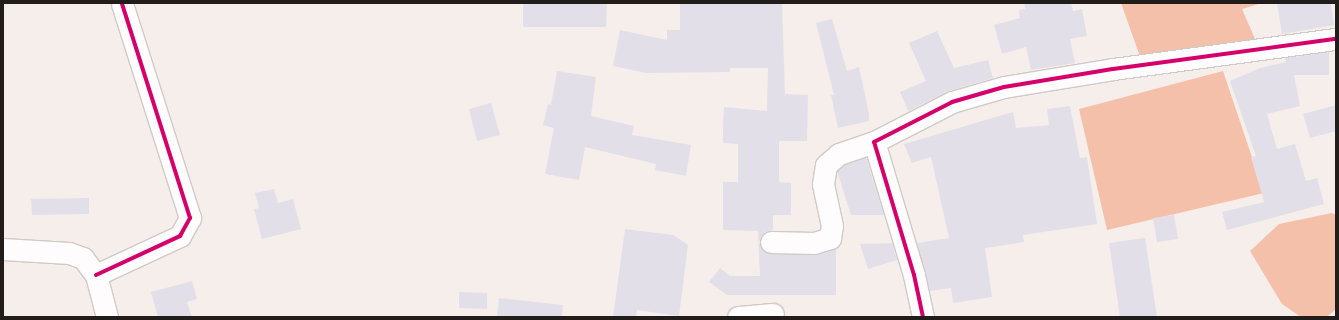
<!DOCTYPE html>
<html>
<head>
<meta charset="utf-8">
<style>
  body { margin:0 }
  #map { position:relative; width:1339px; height:320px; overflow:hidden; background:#f6eeeb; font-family:"DejaVu Sans",sans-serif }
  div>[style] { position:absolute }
  .forest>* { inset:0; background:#f5c0a9 }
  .building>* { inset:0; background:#e3dfe8 }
  .roads { filter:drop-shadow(1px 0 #d0cac7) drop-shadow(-1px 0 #d0cac7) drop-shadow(0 1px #d0cac7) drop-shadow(0 -1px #d0cac7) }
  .street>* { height:21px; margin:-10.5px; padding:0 10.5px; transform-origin:10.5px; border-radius:10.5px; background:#fefcfc }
  .cycleway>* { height:4px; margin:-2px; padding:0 2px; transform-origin:2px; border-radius:2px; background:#d6006c }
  span { translate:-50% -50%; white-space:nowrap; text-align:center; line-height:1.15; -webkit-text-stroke:4px #fbece6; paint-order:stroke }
  .frame { position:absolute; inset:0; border:4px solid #221d1b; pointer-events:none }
</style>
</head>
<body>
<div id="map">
  <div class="forest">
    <i style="clip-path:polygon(1121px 3px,1262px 3px,1242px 9px,1259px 48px,1143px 65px)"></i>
    <i style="clip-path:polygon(1223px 71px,1264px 193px,1107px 230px,1079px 109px)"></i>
    <i style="clip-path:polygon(1332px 213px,1336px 215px,1336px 309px,1327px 317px,1301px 317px,1282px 304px,1250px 251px,1279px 224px)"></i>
  </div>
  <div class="building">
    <i style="clip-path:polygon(523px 3px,607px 3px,606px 27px,523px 27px)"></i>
    <i style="clip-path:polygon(680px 3px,782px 3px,785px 94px,808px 95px,807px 141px,779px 141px,779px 182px,791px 183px,791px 215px,773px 215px,773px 230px,765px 232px,759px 242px,764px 252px,771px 254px,814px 255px,836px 248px,836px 295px,727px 295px,709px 282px,720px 268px,730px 276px,760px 276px,758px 231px,723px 230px,723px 182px,738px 182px,738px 144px,723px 143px,723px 125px,724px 107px,767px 111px,768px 68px,730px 68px,730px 72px,646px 73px,613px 66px,620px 30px,667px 40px,667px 30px,680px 30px)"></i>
    <i style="clip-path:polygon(1024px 3px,1071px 3px,1073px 11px,1082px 9px,1087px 36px,1070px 39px,1075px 63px,1031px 70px,1026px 47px,1002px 54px,994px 25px,1020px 18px,1019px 10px,1025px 9px)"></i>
    <i style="clip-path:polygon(1277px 3px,1331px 3px,1334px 25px,1282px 34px)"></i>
    <i style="clip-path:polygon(832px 19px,847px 71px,859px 67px,869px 114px,869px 121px,838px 128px,831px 95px,834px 95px,816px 23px)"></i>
    <i style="clip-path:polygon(937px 31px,954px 68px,988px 60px,993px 78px,949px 91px,908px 111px,900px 92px,926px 81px,909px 43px)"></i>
    <i style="clip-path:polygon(1329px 52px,1329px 75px,1294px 75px,1300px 106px,1267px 114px,1277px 149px,1295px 144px,1306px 181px,1317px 178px,1324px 204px,1227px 230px,1222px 212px,1264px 202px,1251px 157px,1256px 156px,1230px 81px,1260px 68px,1286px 62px,1285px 58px)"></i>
    <i style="clip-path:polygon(557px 71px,596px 77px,591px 116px,634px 126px,632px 135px,691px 145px,686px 176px,655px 170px,656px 164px,585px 147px,579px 180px,545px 174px,554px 128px,543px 125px,548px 104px,551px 105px)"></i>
    <i style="clip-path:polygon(491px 103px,500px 135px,477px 141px,469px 109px)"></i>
    <i style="clip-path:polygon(1336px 105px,1336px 131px,1310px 138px,1303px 114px)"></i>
    <i style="clip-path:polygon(1070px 106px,1080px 158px,1087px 157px,1097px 224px,1023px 235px,1024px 242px,985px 248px,992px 297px,953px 303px,951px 288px,930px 291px,917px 243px,949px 238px,931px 157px,912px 163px,904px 144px,1013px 112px,1016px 128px,1049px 125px,1047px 109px)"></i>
    <i style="clip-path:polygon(866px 157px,884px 215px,851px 215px,837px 171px,845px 165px)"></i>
    <i style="clip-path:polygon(274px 189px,278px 203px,293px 199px,301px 229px,262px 239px,254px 209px,259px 208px,255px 193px)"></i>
    <i style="clip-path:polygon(89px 198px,89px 214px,32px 215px,31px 199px)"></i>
    <i style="clip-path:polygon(1174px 215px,1178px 239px,1157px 242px,1153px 218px)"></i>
    <i style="clip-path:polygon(625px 229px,673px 235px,688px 245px,679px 316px,637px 310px,636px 317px,613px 317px)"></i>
    <i style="clip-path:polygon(1145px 238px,1157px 317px,1120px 317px,1109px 243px)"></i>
    <i style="clip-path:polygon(892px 243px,897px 260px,868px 269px,860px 244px)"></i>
    <i style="clip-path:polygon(192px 281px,197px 299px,187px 302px,192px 317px,158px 317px,151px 292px)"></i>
    <i style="clip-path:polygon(459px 292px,487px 293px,487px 309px,459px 308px)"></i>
    <i style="clip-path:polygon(499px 298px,563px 305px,562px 317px,497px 317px)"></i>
  </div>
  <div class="roads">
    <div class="street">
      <i style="left:771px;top:242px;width:43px;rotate:1.3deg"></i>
      <i style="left:814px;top:243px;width:17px;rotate:-17deg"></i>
      <i style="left:830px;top:238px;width:12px;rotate:-81deg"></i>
      <i style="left:832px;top:226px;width:43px;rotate:-102.1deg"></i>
      <i style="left:823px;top:184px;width:19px;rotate:-81deg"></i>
      <i style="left:826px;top:165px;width:17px;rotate:-40deg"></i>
      <i style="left:839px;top:154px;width:37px;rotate:-19deg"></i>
      <i style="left:3px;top:249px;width:66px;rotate:3.5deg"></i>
      <i style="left:69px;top:253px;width:15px;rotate:20deg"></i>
      <i style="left:83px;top:258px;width:21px;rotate:53deg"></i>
      <i style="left:96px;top:275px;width:43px;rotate:75.3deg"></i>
      <i style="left:96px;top:275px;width:93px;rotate:-24.9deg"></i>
      <i style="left:180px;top:236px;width:21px;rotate:-61deg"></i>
      <i style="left:190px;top:218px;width:225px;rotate:-107.6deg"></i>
      <i style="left:738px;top:317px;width:35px;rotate:-5deg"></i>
      <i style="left:923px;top:317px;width:43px;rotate:-102.1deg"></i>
      <i style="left:914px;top:275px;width:139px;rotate:-106.7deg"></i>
      <i style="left:874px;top:142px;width:88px;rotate:-27.1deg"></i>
      <i style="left:952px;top:102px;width:54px;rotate:-16.1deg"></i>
      <i style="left:1004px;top:87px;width:110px;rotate:-9.4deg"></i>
      <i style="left:1113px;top:69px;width:225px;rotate:-7.7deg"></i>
    </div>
  </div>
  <div class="cycleway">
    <i style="left:96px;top:275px;width:93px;rotate:-24.9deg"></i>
    <i style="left:180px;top:236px;width:21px;rotate:-61deg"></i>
    <i style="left:190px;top:218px;width:225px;rotate:-107.6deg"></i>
    <i style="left:923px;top:317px;width:43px;rotate:-102.1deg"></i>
    <i style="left:914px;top:275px;width:139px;rotate:-106.7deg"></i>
    <i style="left:874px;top:142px;width:88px;rotate:-27.1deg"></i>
    <i style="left:952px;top:102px;width:54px;rotate:-16.1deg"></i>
    <i style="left:1004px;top:87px;width:110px;rotate:-9.4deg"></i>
    <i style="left:1113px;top:69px;width:225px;rotate:-7.7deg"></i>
  </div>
  <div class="frame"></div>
</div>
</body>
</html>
